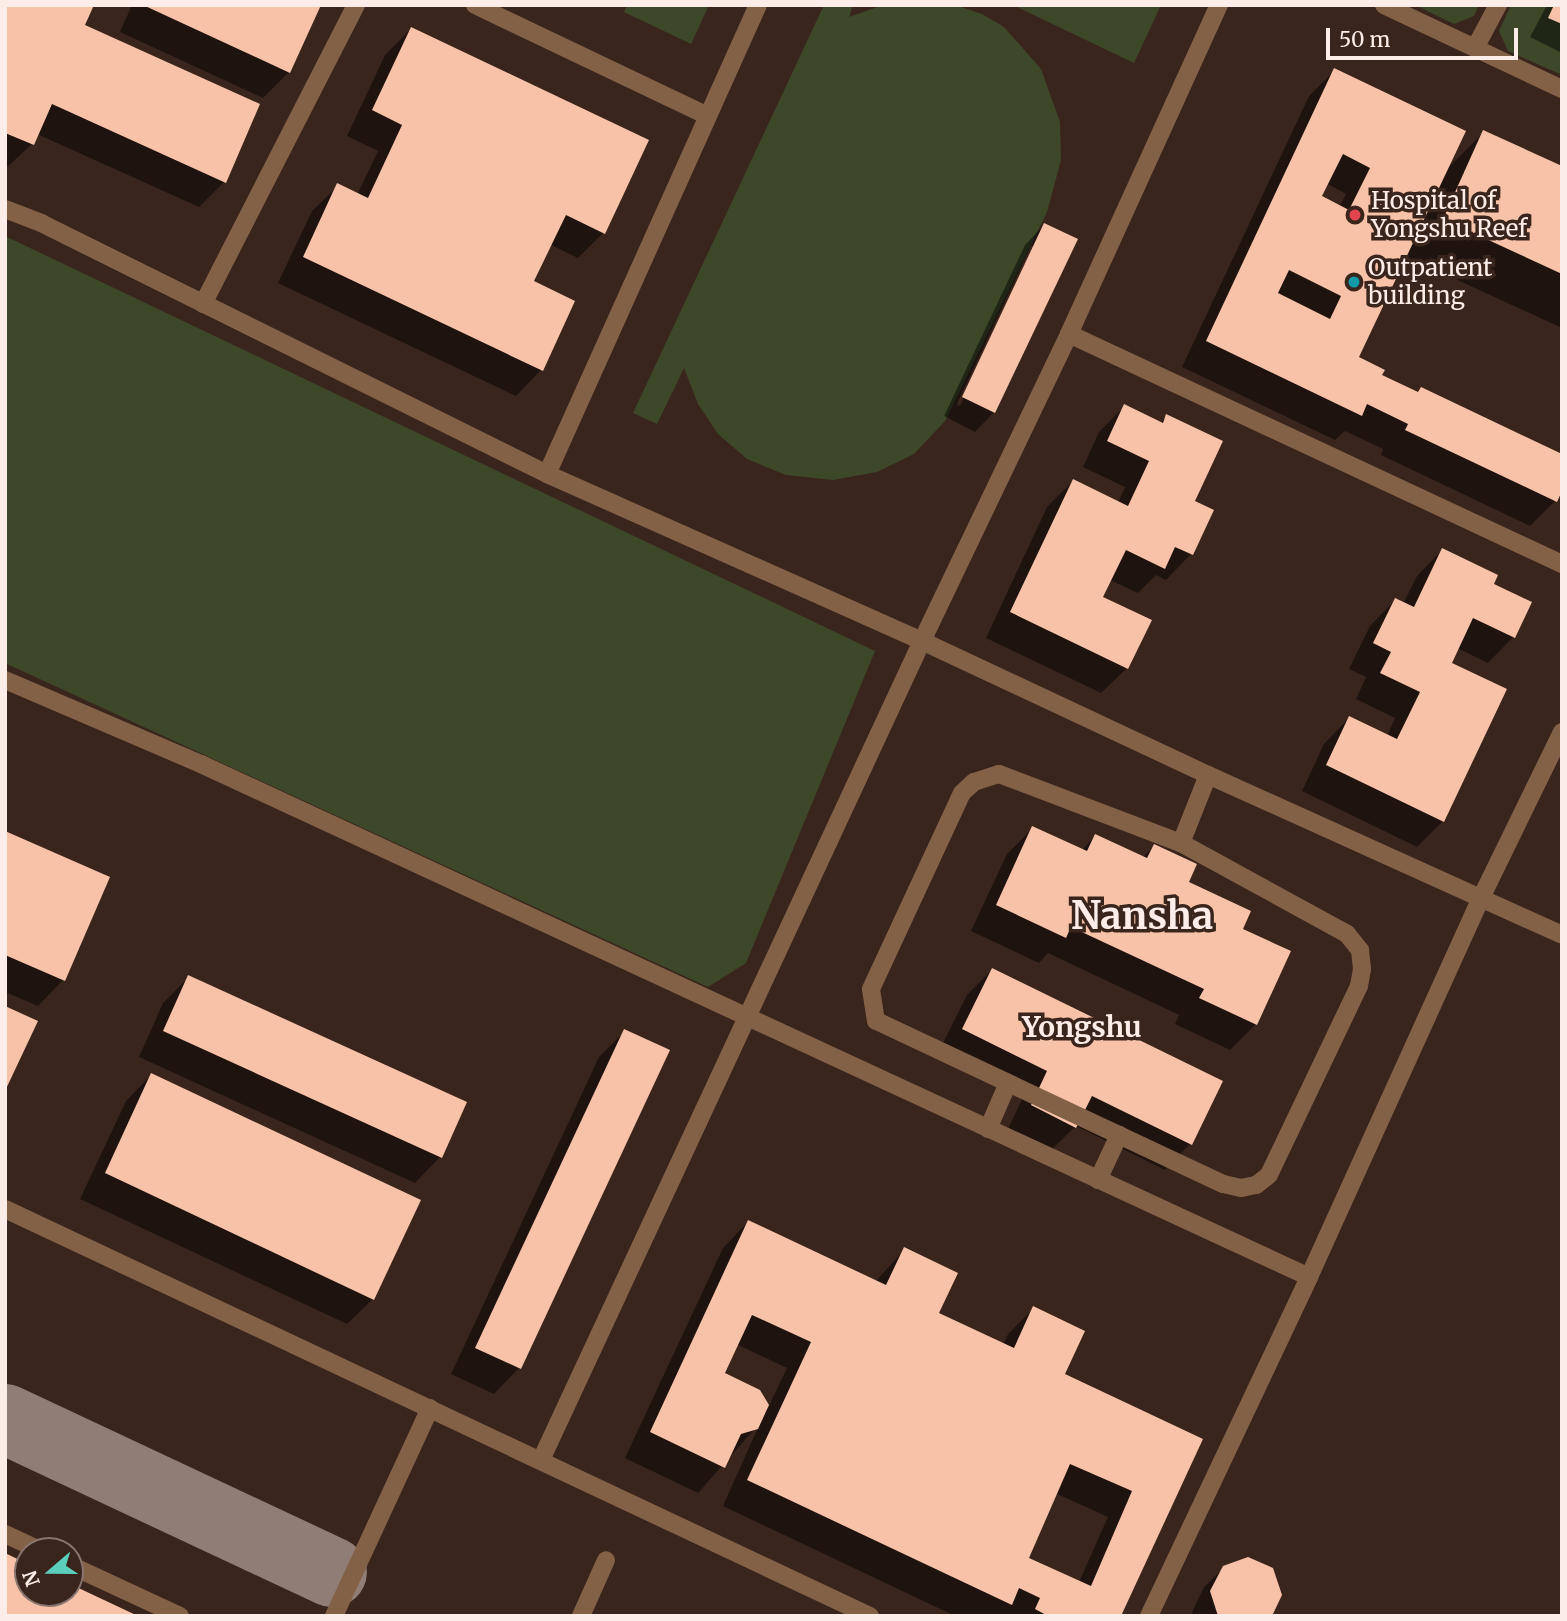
<!DOCTYPE html>
<html>
<head>
<meta charset="utf-8">
<style>
  body { margin:0 }
  #map { position:relative; width:1567px; height:1621px; overflow:hidden; background:#3a251d; font-family:Merriweather,serif }
  div>[style] { position:absolute }
  .green>* { inset:0; background:#3d4829 }
  .shadow>* { inset:0; background:#0007 }
  .taxiway>* { height:70px; margin:-35px; padding:0 35px; transform-origin:35px; border-radius:35px; background:#907d76 }
  .building>* { inset:0; background:#f7c2a7 }
  .minor>* { height:18px; margin:-9px; padding:0 9px; transform-origin:9px; border-radius:9px; background:#836147 }
  .dots>* { width:19px; height:19px; translate:-50% -50%; box-sizing:border-box; border:4px solid #3a251d; border-radius:50% }
  span { translate:-50% -50%; white-space:nowrap; text-align:center; line-height:1.15; -webkit-text-stroke:7px #3a251d; paint-order:stroke }
  .poi-label { font-size:24px; color:#fcede8 }
  .left { translate:0 -50%; text-align:left }
  .quarter-label { font-size:28px; color:#fcede8; font-weight:700 }
  .town-label { font-size:38px; color:#fcede8; font-weight:700 }
  .frame { position:absolute; inset:0; border:7px solid #fcede8; pointer-events:none }
  .north { position:absolute; left:14px; top:1537px; width:70px; height:70px; box-sizing:border-box; background:#3a251d; border:2px solid #88756e; border-radius:50%; rotate:250deg; font-size:19px; font-weight:700; line-height:28px; text-align:center; color:#fcede8 }
  .north::after { content:''; display:block; margin:auto; width:24px; height:32px; background:#5bcebc; clip-path:polygon(50% 0,100% 100%,50% 72%,0 100%) }
  .scale { position:absolute; left:1326px; top:28px; width:192px; height:32px; box-sizing:border-box; border:4px solid #fcede8; border-top:0; padding-left:9px; font-size:21px; line-height:24px; white-space:nowrap; color:#fcede8; -webkit-text-stroke:5px #3a251d; paint-order:stroke }
</style>
</head>
<body>
<div id="map">
  <div class="green">
    <i style="clip-path:polygon(627px 5px,709px 5px,691px 44px,624px 12px)"></i>
    <i style="clip-path:polygon(824px 5px,853px 5px,849px 17px,883px 5px,955px 5px,982px 14px,1004px 27px,1041px 69px,1060px 122px,1061px 160px,1047px 212px,945px 421px,914px 454px,877px 472px,833px 480px,786px 475px,747px 459px,718px 434px,698px 404px,684px 368px,657px 424px,633px 413px)"></i>
    <i style="clip-path:polygon(1013px 5px,1161px 5px,1134px 63px)"></i>
    <i style="clip-path:polygon(1415px 5px,1479px 5px,1474px 16px,1454px 24px)"></i>
    <i style="clip-path:polygon(1511px 5px,1562px 5px,1562px 75px,1508px 51px,1499px 31px)"></i>
    <i style="clip-path:polygon(5px 236px,875px 651px,746px 963px,708px 987px,5px 663px)"></i>
  </div>
  <div class="shadow">
    <i style="clip-path:polygon(5px 5px,83px 26px,224px 182px,199px 207px,37px 134px,32px 144px,5px 169px)"></i>
    <i style="clip-path:polygon(132px 5px,319px 5px,289px 72px,263px 98px,120px 32px)"></i>
    <i style="clip-path:polygon(1547px 5px,1562px 5px,1562px 53px,1530px 37px)"></i>
    <i style="clip-path:polygon(411px 29px,603px 233px,578px 258px,551px 245px,532px 282px,541px 370px,516px 396px,278px 283px,312px 211px,338px 186px,357px 195px,378px 151px,347px 136px,385px 55px)"></i>
    <i style="clip-path:polygon(evenodd,1335px 70px,1446px 170px,1484px 132px,1562px 168px,1562px 328px,1405px 256px,1357px 358px,1380px 376px,1417px 393px,1421px 389px,1555px 501px,1530px 526px,1381px 455px,1383px 449px,1345px 431px,1335px 440px,1182px 367px,1309px 96px,1335px 70px,1326px 183px,1346px 194px,1339px 207px,1319px 197px,1326px 183px)"></i>
    <i style="clip-path:polygon(evenodd,1044px 225px,994px 412px,975px 432px,944px 416px,1025px 245px,1044px 225px,1031px 246px,1035px 246px,960px 406px,957px 404px,1031px 246px)"></i>
    <i style="clip-path:polygon(1124px 407px,1160px 423px,1167px 416px,1192px 502px,1191px 554px,1166px 580px,1156px 575px,1138px 593px,1110px 580px,1101px 598px,1127px 668px,1101px 693px,986px 638px,1047px 507px,1073px 481px,1118px 503px,1125px 487px,1083px 467px,1099px 432px)"></i>
    <i style="clip-path:polygon(1442px 550px,1492px 584px,1530px 603px,1513px 637px,1488px 663px,1457px 648px,1450px 663px,1443px 821px,1417px 847px,1302px 791px,1324px 744px,1349px 718px,1387px 736px,1395px 718px,1356px 699px,1366px 677px,1349px 669px,1370px 626px,1395px 600px,1403px 604px,1417px 576px)"></i>
    <i style="clip-path:polygon(1033px 828px,1081px 851px,1095px 836px,1142px 858px,1154px 846px,1187px 883px,1241px 930px,1256px 1024px,1230px 1050px,1175px 1024px,1179px 1015px,1048px 953px,1039px 963px,971px 931px,1007px 854px)"></i>
    <i style="clip-path:polygon(5px 833px,108px 878px,63px 980px,38px 1006px,5px 992px)"></i>
    <i style="clip-path:polygon(992px 970px,1220px 1082px,1190px 1144px,1165px 1170px,1076px 1126px,1049px 1152px,1007px 1131px,1023px 1097px,937px 1055px,967px 995px)"></i>
    <i style="clip-path:polygon(189px 977px,440px 1157px,415px 1183px,139px 1057px,163px 1003px)"></i>
    <i style="clip-path:polygon(625px 1031px,519px 1368px,494px 1394px,451px 1374px,599px 1057px)"></i>
    <i style="clip-path:polygon(151px 1075px,373px 1299px,347px 1324px,80px 1199px,126px 1101px)"></i>
    <i style="clip-path:polygon(evenodd,748px 1222px,875px 1282px,905px 1249px,937px 1314px,1003px 1345px,1008px 1334px,1034px 1308px,1063px 1374px,1200px 1439px,1119px 1616px,955px 1616px,723px 1506px,760px 1423px,698px 1493px,625px 1458px,723px 1248px,748px 1222px,736px 1344px,787px 1368px,768px 1408px,758px 1391px,722px 1374px,736px 1344px,748px 1222px,1055px 1493px,1108px 1517px,1079px 1582px,1026px 1559px,1055px 1493px)"></i>
    <i style="clip-path:polygon(1224px 1568px,1270px 1616px,1193px 1616px,1192px 1612px,1204px 1587px)"></i>
  </div>
  <div class="taxiway">
    <i style="left:5px;top:1419px;width:361px;rotate:25.1deg"></i>
  </div>
  <div class="building">
    <i style="clip-path:polygon(5px 5px,94px 5px,85px 25px,260px 104px,226px 183px,52px 104px,34px 145px,5px 133px)"></i>
    <i style="clip-path:polygon(143px 5px,321px 5px,290px 73px)"></i>
    <i style="clip-path:polygon(1554px 5px,1562px 5px,1562px 24px,1548px 18px)"></i>
    <i style="clip-path:polygon(411px 27px,649px 140px,605px 234px,566px 215px,534px 281px,575px 301px,543px 371px,303px 257px,337px 183px,368px 198px,402px 125px,372px 110px)"></i>
    <i style="clip-path:polygon(evenodd,1334px 68px,1466px 131px,1359px 357px,1385px 370px,1382px 375px,1418px 392px,1421px 387px,1562px 454px,1562px 491px,1557px 502px,1405px 430px,1408px 424px,1367px 404px,1362px 416px,1206px 341px,1334px 68px,1343px 154px,1370px 168px,1349px 210px,1322px 196px,1343px 154px,1334px 68px,1289px 270px,1341px 296px,1330px 319px,1278px 293px,1289px 270px)"></i>
    <i style="clip-path:polygon(1483px 130px,1562px 166px,1562px 274px,1443px 219px)"></i>
    <i style="clip-path:polygon(1044px 223px,1078px 239px,995px 413px,962px 397px)"></i>
    <i style="clip-path:polygon(1124px 404px,1163px 423px,1166px 414px,1223px 441px,1195px 501px,1214px 510px,1193px 555px,1175px 547px,1165px 569px,1126px 550px,1103px 597px,1152px 620px,1128px 669px,1010px 612px,1073px 479px,1128px 506px,1149px 461px,1107px 441px)"></i>
    <i style="clip-path:polygon(1442px 548px,1498px 575px,1494px 584px,1532px 602px,1515px 638px,1473px 618px,1452px 663px,1507px 689px,1444px 822px,1326px 765px,1349px 716px,1397px 739px,1420px 692px,1380px 673px,1391px 652px,1373px 643px,1395px 598px,1414px 607px)"></i>
    <i style="clip-path:polygon(1032px 826px,1087px 851px,1095px 834px,1147px 858px,1154px 844px,1197px 864px,1189px 882px,1251px 911px,1243px 929px,1291px 951px,1257px 1025px,1199px 998px,1204px 989px,1071px 927px,1066px 938px,996px 905px)"></i>
    <i style="clip-path:polygon(5px 831px,110px 877px,65px 981px,5px 955px)"></i>
    <i style="clip-path:polygon(992px 968px,1223px 1081px,1192px 1145px,1092px 1096px,1076px 1128px,1031px 1105px,1047px 1071px,962px 1029px)"></i>
    <i style="clip-path:polygon(188px 975px,467px 1102px,442px 1158px,163px 1031px)"></i>
    <i style="clip-path:polygon(5px 1006px,38px 1021px,5px 1091px)"></i>
    <i style="clip-path:polygon(624px 1029px,670px 1050px,521px 1369px,475px 1348px)"></i>
    <i style="clip-path:polygon(151px 1073px,421px 1200px,374px 1300px,105px 1173px)"></i>
    <i style="clip-path:polygon(evenodd,748px 1220px,886px 1285px,904px 1247px,958px 1273px,939px 1313px,1014px 1348px,1033px 1306px,1085px 1331px,1065px 1374px,1203px 1439px,1121px 1616px,1048px 1616px,1035px 1609px,1040px 1598px,1019px 1588px,1012px 1605px,747px 1480px,811px 1342px,752px 1315px,725px 1373px,760px 1390px,769px 1405px,758px 1429px,741px 1434px,725px 1468px,650px 1432px,748px 1220px,1070px 1464px,1132px 1491px,1091px 1586px,1029px 1558px,1070px 1464px)"></i>
    <i style="clip-path:polygon(5px 1553px,28px 1564px,28px 1593px,70px 1593px,70px 1584px,138px 1616px,5px 1616px)"></i>
    <i style="clip-path:polygon(1248px 1557px,1273px 1568px,1282px 1595px,1272px 1616px,1218px 1616px,1210px 1591px,1223px 1566px)"></i>
  </div>
  <div class="minor">
    <i style="left:475px;top:5px;width:256px;rotate:25.5deg"></i>
    <i style="left:1384px;top:5px;width:197px;rotate:25.3deg"></i>
    <i style="left:1475px;top:48px;width:49px;rotate:-61.9deg"></i>
    <i style="left:5px;top:209px;width:39px;rotate:21deg"></i>
    <i style="left:41px;top:223px;width:565px;rotate:26.38deg"></i>
    <i style="left:547px;top:474px;width:411px;rotate:24deg"></i>
    <i style="left:922px;top:641px;width:316px;rotate:25.1deg"></i>
    <i style="left:1208px;top:775px;width:388px;rotate:24.3deg"></i>
    <i style="left:203px;top:304px;width:336px;rotate:-62.9deg"></i>
    <i style="left:1069px;top:334px;width:544px;rotate:25.01deg"></i>
    <i style="left:547px;top:474px;width:514px;rotate:-65.78deg"></i>
    <i style="left:5px;top:680px;width:213px;rotate:23.2deg"></i>
    <i style="left:201px;top:764px;width:1221px;rotate:24.84deg"></i>
    <i style="left:999px;top:774px;width:195px;rotate:20.8deg"></i>
    <i style="left:1181px;top:843px;width:189px;rotate:28.7deg"></i>
    <i style="left:1347px;top:934px;width:21px;rotate:51deg"></i>
    <i style="left:1360px;top:950px;width:19px;rotate:84deg"></i>
    <i style="left:1362px;top:969px;width:17px;rotate:100deg"></i>
    <i style="left:1359px;top:986px;width:209px;rotate:115.5deg"></i>
    <i style="left:1269px;top:1175px;width:16px;rotate:142deg"></i>
    <i style="left:1256px;top:1185px;width:15px;rotate:169deg"></i>
    <i style="left:1241px;top:1188px;width:18px;rotate:-167deg"></i>
    <i style="left:1223px;top:1184px;width:383px;rotate:-154.8deg"></i>
    <i style="left:876px;top:1021px;width:32px;rotate:-99deg"></i>
    <i style="left:871px;top:989px;width:216px;rotate:-65.1deg"></i>
    <i style="left:962px;top:793px;width:16px;rotate:-43deg"></i>
    <i style="left:974px;top:782px;width:26px;rotate:-18deg"></i>
    <i style="left:1181px;top:843px;width:73px;rotate:-68.3deg"></i>
    <i style="left:988px;top:1129px;width:50px;rotate:-66.5deg"></i>
    <i style="left:1098px;top:1180px;width:50px;rotate:-65deg"></i>
    <i style="left:5px;top:1209px;width:956px;rotate:25.2deg"></i>
    <i style="left:541px;top:1460px;width:903px;rotate:-65.05deg"></i>
    <i style="left:922px;top:641px;width:340px;rotate:-64.4deg"></i>
    <i style="left:1069px;top:334px;width:362px;rotate:-65.5deg"></i>
    <i style="left:5px;top:1534px;width:40px;rotate:25deg"></i>
    <i style="left:70px;top:1565px;width:121px;rotate:24.9deg"></i>
    <i style="left:334px;top:1616px;width:229px;rotate:-65.2deg"></i>
    <i style="left:581px;top:1616px;width:61px;rotate:-65.9deg"></i>
    <i style="left:1149px;top:1616px;width:375px;rotate:-64.7deg"></i>
    <i style="left:1309px;top:1277px;width:414px;rotate:-65.6deg"></i>
    <i style="left:1480px;top:900px;width:187px;rotate:-64deg"></i>
  </div>
  <div class="dots">
    <i style="left:1355px;top:215px;background:#e0444e"></i>
    <i style="left:1354px;top:282px;background:#0f9aa8"></i>
  </div>
  <div class="poi-label">
    <span class="left" style="left:1371px;top:215px">Hospital of<br>Yongshu Reef</span>
    <span class="left" style="left:1368px;top:282px">Outpatient<br>building</span>
  </div>
  <div class="quarter-label">
    <span style="left:1082px;top:1027px">Yongshu</span>
  </div>
  <div class="town-label">
    <span style="left:1142px;top:916px">Nansha</span>
  </div>
  <div class="frame"></div>
  <div class="north">N</div>
  <div class="scale">50 m</div>
</div>
</body>
</html>
